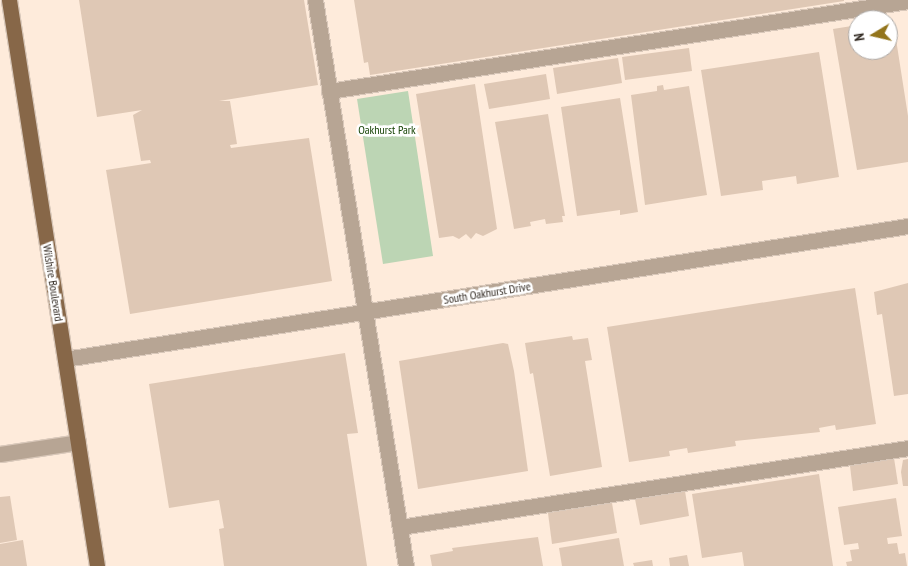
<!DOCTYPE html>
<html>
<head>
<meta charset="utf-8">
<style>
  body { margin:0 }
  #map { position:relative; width:908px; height:566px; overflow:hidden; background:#feebdb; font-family:"PT Sans Narrow",sans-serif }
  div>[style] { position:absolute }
  .green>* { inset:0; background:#bcd5b4 }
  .building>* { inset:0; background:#dfc8b5 }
  .roads { filter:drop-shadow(1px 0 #d9c8ba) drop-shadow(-1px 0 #d9c8ba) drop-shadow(0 1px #d9c8ba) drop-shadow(0 -1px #d9c8ba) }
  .minor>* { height:15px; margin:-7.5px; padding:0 7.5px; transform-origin:7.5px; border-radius:7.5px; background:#b7a594 }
  .major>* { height:15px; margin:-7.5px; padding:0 7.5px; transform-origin:7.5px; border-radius:7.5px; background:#876748 }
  span { translate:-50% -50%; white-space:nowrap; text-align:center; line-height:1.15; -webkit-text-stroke:5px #fff; paint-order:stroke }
  .park-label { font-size:12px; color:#194608 }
  .street-label { font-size:12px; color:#312921 }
  .north { position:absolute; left:848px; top:10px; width:50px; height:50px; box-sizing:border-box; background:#fff; border:1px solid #ada9a6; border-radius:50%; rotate:261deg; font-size:14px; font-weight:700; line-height:20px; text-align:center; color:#312921 }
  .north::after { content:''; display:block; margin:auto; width:18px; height:22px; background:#93751c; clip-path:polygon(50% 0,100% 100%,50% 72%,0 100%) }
</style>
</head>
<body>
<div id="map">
  <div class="green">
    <i style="clip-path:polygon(408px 91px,433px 256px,383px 264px,357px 99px)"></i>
  </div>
  <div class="building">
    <i style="clip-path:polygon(79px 0,304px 0,318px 85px,219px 101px,230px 101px,237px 144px,230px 145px,231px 148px,309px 138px,332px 281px,130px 314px,106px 170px,151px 163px,150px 160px,141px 161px,133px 115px,142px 110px,97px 117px)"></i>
    <i style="clip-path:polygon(354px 0,844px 0,844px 1px,370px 75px,368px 62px,364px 63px)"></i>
    <i style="clip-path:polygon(893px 20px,908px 116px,908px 162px,857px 170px,833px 29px,858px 25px,858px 50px,888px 50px,888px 21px)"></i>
    <i style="clip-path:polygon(689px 48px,692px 71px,625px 80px,622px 57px)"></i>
    <i style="clip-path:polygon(819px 52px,839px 177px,797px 184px,796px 176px,762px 181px,763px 190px,721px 196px,701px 70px)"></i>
    <i style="clip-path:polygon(618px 58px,622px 83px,557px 94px,553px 68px)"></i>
    <i style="clip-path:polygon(546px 74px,550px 99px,489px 109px,484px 84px)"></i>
    <i style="clip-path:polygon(475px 84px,497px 229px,483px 236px,476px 233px,471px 239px,466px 234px,459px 239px,453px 236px,439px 238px,416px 94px)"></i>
    <i style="clip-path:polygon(663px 85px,664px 90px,689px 86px,707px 195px,645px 205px,631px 95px,657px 91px,657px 86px)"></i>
    <i style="clip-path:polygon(620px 98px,638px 212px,620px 215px,620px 210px,577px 216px,561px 107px)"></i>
    <i style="clip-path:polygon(548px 114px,565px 216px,562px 216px,563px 222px,546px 224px,545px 219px,530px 222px,531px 226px,514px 229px,495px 122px)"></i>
    <i style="clip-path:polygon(908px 283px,908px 394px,894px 396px,882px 314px,877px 315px,874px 292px)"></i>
    <i style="clip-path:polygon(855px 288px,876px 424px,836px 430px,835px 425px,819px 428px,820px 432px,735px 441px,736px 446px,688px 453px,687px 448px,669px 451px,670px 456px,629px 462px,607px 327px)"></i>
    <i style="clip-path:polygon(572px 336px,573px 340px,588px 338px,592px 360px,585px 361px,602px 467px,550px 476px,533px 373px,530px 374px,525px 343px)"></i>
    <i style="clip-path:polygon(503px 343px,508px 344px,514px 371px,528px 471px,418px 489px,399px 361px)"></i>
    <i style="clip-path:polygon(345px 353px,358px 433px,347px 434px,367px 566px,224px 566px,219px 529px,224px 528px,219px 500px,169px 508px,149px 384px)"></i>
    <i style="clip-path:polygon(894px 458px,898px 484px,853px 491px,850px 466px)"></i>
    <i style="clip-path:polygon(908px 459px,908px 486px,903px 486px,901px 472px,903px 460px)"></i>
    <i style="clip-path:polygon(819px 474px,833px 566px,744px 566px,742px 552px,702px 558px,692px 494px)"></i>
    <i style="clip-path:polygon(685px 491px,689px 516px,640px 525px,635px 499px)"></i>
    <i style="clip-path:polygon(10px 496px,17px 540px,0 543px,0 497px)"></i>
    <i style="clip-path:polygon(896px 498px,902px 536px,887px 538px,888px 544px,897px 543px,899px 554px,905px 553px,907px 566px,847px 566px,846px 562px,852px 561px,850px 550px,859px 549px,858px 543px,844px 545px,838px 507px)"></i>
    <i style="clip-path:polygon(612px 503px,617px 533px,552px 544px,548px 513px)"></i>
    <i style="clip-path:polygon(538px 537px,543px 566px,432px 566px,430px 555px,453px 551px,452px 548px)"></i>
    <i style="clip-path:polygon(619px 538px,624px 566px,562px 566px,559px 548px)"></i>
    <i style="clip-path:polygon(23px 540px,27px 566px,0 566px,0 544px)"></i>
    <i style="clip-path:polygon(687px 555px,689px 566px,670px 566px,669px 558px)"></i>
    <i style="clip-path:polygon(652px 560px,653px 566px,634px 566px,633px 563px)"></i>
  </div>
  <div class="roads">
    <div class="minor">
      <i style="left:315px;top:0;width:573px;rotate:80.87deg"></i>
      <i style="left:329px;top:91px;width:586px;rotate:-8.84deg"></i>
      <i style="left:65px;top:359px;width:853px;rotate:-8.97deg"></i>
      <i style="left:0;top:454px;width:79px;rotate:-8.7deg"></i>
      <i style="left:400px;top:527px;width:514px;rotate:-8.84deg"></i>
    </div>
    <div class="major">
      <i style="left:9px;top:0;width:573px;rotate:81.16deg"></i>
    </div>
  </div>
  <div class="park-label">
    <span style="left:387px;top:130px">Oakhurst Park</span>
  </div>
  <div class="street-label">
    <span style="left:53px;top:283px;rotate:81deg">Wilshire Boulevard</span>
    <span style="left:487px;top:293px;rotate:-9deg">South Oakhurst Drive</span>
  </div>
  <div class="north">N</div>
</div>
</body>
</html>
